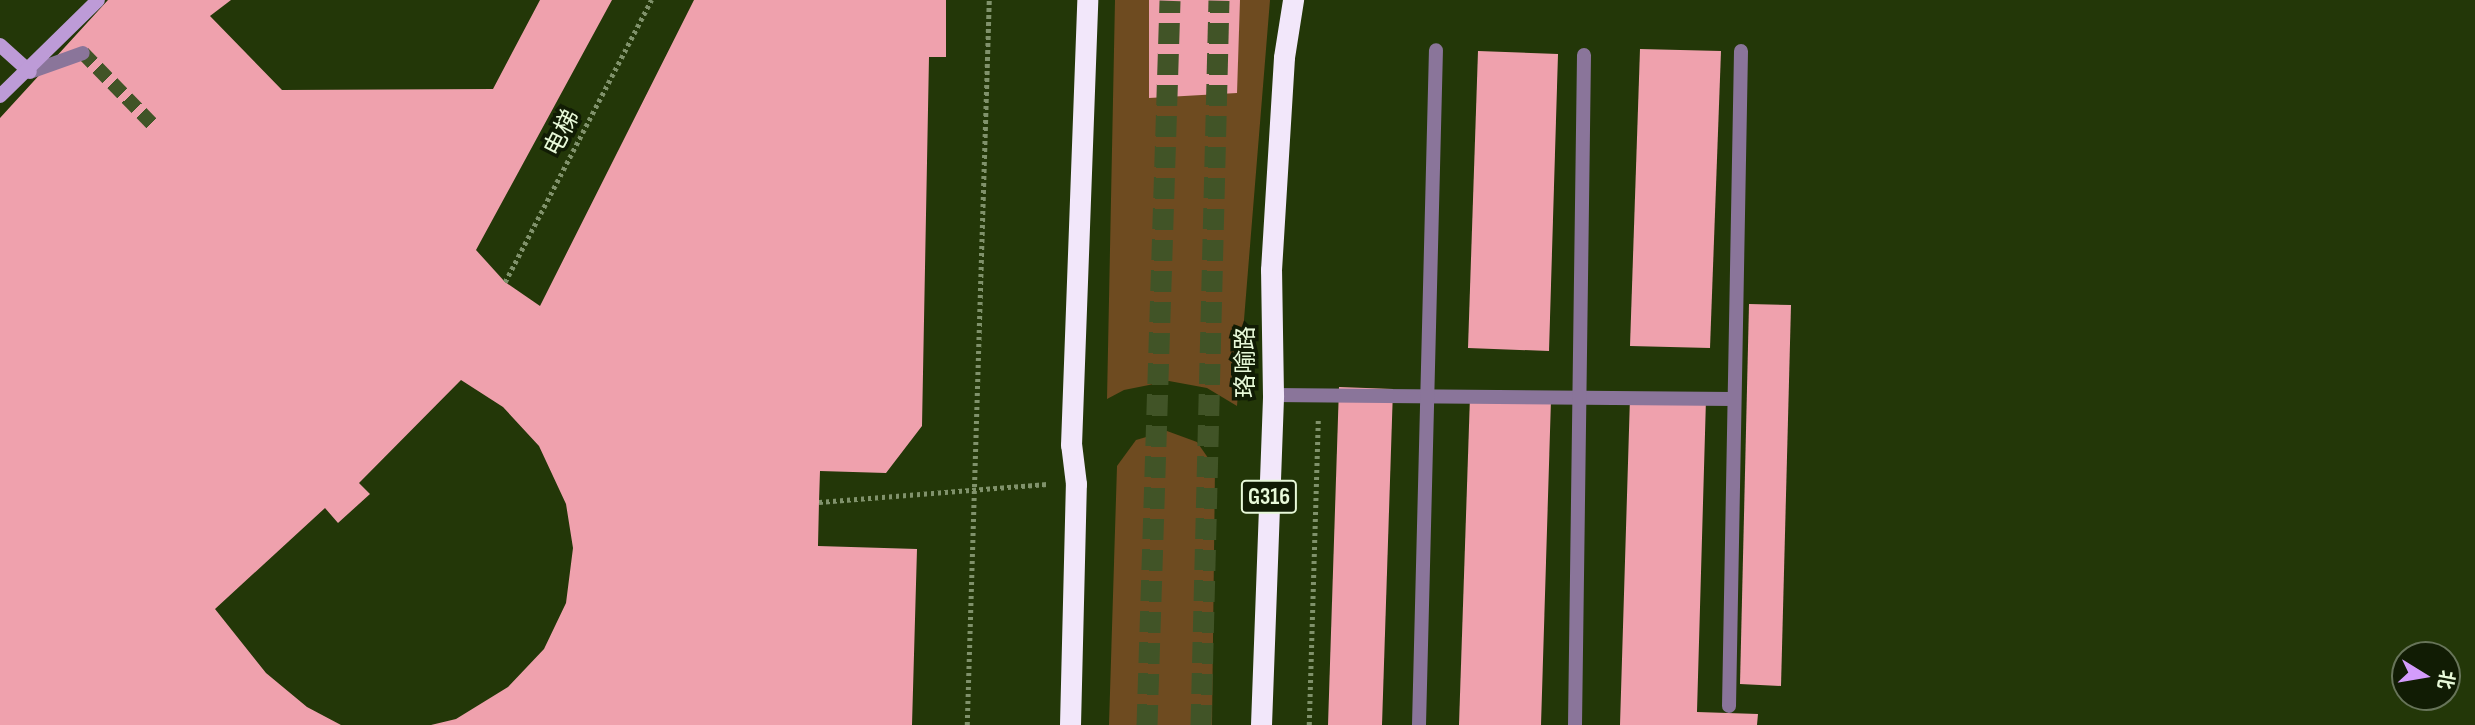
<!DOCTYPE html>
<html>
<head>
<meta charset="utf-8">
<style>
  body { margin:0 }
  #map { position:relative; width:2475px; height:725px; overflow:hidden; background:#233708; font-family:"Sofia Sans Condensed","Noto Sans SC",sans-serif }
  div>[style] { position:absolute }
  .green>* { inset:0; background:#6e4b20 }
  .building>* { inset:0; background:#efa1ad }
  .street-tunnel>* { height:14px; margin-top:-7px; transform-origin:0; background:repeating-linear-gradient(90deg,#415427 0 14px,transparent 0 21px) }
  .highway-tunnel>* { height:21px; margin-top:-10.5px; transform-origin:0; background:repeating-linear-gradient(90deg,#415427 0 21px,transparent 0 31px) }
  .path>* { height:4.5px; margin-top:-2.25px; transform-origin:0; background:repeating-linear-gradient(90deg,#80926b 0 3.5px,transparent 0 7px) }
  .street>* { height:14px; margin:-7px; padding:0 7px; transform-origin:7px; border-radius:7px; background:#8a759a }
  .secondary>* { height:14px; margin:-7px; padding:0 7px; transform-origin:7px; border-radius:7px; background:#bd9bd7 }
  .highway>* { height:21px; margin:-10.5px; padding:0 10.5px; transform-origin:10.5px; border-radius:10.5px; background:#f2e7fa }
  span { translate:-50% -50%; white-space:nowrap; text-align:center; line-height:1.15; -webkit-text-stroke:7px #111c04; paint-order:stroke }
  .shield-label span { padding:2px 5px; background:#111c04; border:2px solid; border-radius:5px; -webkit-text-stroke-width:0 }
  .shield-label { font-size:23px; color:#e8f9d9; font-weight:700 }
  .street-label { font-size:24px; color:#e8f9d9 }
  .north { position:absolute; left:2391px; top:641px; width:70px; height:70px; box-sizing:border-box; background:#111c04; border:2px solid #677459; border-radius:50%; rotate:101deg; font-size:19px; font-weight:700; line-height:28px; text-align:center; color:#e8f9d9 }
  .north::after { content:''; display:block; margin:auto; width:24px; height:32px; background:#d49cfc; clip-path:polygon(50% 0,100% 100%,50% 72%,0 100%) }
</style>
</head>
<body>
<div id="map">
  <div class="green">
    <i style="clip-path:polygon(1115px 0,1270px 0,1237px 406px,1207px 388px,1169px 381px,1124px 390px,1107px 399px)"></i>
    <i style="clip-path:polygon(1167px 431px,1197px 442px,1215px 468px,1212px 725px,1109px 725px,1117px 466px,1136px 440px)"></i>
  </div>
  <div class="building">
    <i style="clip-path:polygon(108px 0,231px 0,210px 16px,282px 90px,493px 89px,540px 0,612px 0,476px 250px,505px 282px,540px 306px,694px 0,946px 0,946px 57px,929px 57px,922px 426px,886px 473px,820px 471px,819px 502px,818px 546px,917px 549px,912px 725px,431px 725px,456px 719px,508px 687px,544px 649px,566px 603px,573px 548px,566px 504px,539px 446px,503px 407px,461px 380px,359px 483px,370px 494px,338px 523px,325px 508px,215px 609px,266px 673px,307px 707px,341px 725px,0 725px,0 118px)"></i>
    <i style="clip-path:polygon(1149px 0,1240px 0,1237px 93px,1149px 98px)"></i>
    <i style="clip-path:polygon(1640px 49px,1721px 51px,1710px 348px,1630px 346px)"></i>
    <i style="clip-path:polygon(1478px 51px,1558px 54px,1549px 351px,1468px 348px)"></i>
    <i style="clip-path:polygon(1749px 304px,1791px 305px,1781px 686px,1740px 684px)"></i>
    <i style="clip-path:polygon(1339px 387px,1393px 389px,1382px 725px,1328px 725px)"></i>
    <i style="clip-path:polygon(1470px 396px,1551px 399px,1541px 725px,1459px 725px)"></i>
    <i style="clip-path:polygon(1630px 397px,1706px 399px,1697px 712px,1758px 714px,1757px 725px,1620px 725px)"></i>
  </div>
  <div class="street-tunnel">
    <i style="left:83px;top:53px;width:100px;rotate:45.8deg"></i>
  </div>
  <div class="highway-tunnel">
    <i style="left:1147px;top:725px;width:725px;rotate:-88.18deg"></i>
    <i style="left:1201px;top:725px;width:725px;rotate:-88.58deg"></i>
  </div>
  <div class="path">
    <i style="left:505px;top:282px;width:318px;rotate:-62.6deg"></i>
    <i style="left:819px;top:502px;width:229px;rotate:-4.5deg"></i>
    <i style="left:967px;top:725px;width:725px;rotate:-88.26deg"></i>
    <i style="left:1309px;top:725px;width:307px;rotate:-88.3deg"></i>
  </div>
  <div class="street">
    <i style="left:30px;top:72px;width:56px;rotate:-19.7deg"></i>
    <i style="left:1273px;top:395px;width:460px;rotate:0.5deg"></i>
    <i style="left:1729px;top:706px;width:655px;rotate:-88.95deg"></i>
    <i style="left:1419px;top:725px;width:675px;rotate:-88.56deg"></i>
    <i style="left:1575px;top:725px;width:670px;rotate:-89.23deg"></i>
  </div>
  <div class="secondary">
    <i style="left:0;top:45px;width:40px;rotate:42deg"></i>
    <i style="left:0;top:96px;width:137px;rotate:-44.4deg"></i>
  </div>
  <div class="highway">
    <i style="left:1070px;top:725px;width:241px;rotate:-88.6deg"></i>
    <i style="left:1076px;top:484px;width:39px;rotate:-97deg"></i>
    <i style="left:1071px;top:445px;width:445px;rotate:-87.9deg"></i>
    <i style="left:1261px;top:725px;width:330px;rotate:-87.9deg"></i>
    <i style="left:1273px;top:395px;width:125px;rotate:-90.9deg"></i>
    <i style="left:1271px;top:270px;width:213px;rotate:-86.5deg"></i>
    <i style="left:1284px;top:57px;width:58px;rotate:-81deg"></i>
  </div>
  <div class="shield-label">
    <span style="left:1269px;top:497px">G316</span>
  </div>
  <div class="street-label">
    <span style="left:562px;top:133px;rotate:-63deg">电梯</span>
    <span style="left:1246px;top:362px;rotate:-90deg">珞喻路</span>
  </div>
  <div class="north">北</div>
</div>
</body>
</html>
